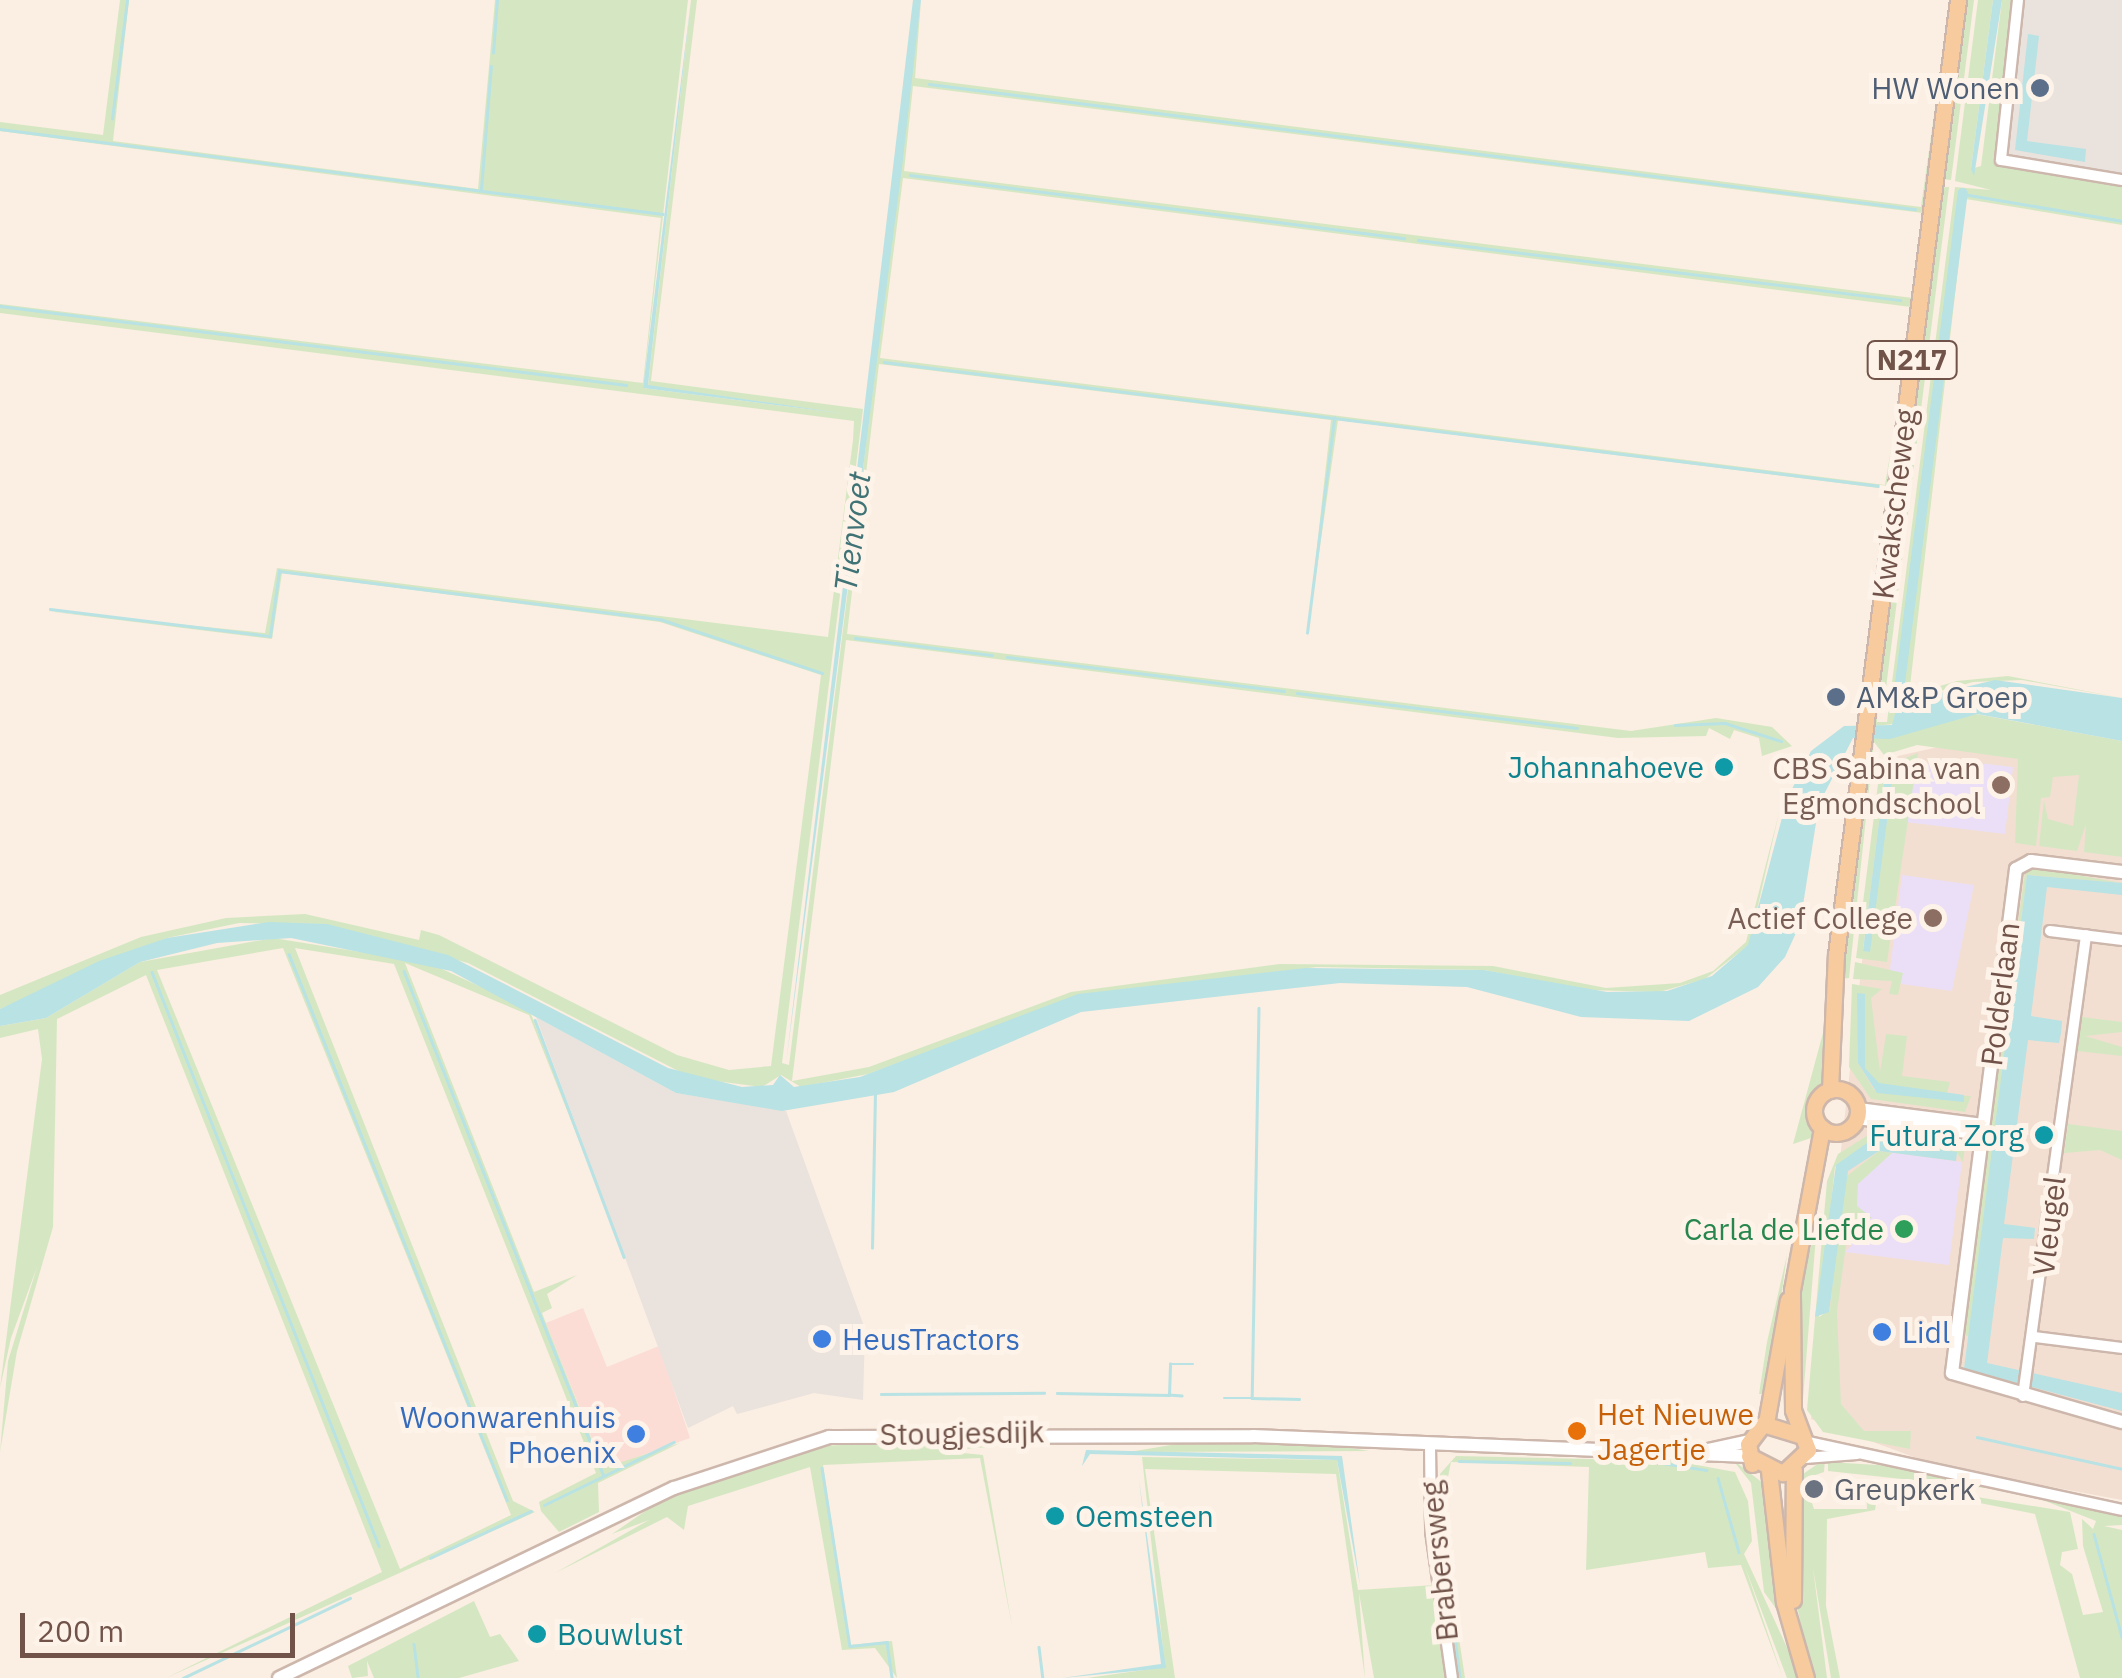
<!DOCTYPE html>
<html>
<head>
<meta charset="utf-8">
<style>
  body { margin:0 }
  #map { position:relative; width:2122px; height:1678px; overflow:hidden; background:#fbeee2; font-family:"IBM Plex Sans",sans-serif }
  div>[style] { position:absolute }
  .residential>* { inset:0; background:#f2dfd1 }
  .commercial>* { inset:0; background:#fbddd6 }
  .industrial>* { inset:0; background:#eae2dd }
  .education>* { inset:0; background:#ebdff7 }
  .green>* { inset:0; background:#d5e7c2 }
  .water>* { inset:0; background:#b8e2e3 }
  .stream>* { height:2.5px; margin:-1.25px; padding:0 1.25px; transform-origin:1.25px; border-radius:1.25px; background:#b8e2e3 }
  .canal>* { height:10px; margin:-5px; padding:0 5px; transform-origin:5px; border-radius:5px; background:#b8e2e3 }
  .roads { filter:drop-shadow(2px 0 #cdb7ac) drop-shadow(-2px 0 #cdb7ac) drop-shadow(0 2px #cdb7ac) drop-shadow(0 -2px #cdb7ac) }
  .minor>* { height:10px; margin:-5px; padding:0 5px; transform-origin:5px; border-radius:5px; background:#fff }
  .tertiary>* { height:12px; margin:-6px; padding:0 6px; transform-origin:6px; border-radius:6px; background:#fff }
  .primary>* { height:15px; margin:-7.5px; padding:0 7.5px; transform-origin:7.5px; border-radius:7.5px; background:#f7cb9d }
  .primary>.ring { margin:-7.5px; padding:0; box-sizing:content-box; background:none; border:15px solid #f7cb9d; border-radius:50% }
  .dots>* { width:28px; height:28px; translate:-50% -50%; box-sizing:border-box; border:5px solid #fef3e8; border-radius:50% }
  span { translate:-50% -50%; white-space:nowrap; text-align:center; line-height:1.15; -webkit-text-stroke:10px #fef3e8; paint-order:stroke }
  .shield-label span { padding:2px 8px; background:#fef3e8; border:2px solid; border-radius:8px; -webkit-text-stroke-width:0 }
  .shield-label { font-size:28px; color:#71534a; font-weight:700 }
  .service-label { font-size:30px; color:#4e5e75 }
  .right { translate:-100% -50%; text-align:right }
  .left { translate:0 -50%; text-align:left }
  .street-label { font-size:30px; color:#71534a }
  .culture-label { font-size:30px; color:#0d838f }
  .education-label { font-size:30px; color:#785e54 }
  .leisure-label { font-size:30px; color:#27864d }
  .shop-label { font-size:30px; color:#366cbe }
  .food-label { font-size:30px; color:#c56008 }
  .worship-label { font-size:30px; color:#5b616d }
  .water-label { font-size:32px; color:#3f7376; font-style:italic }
  .scale { position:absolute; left:20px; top:1613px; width:275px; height:45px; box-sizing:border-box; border:5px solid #71534a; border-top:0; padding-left:12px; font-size:30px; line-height:35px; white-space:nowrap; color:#71534a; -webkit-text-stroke:8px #fef3e8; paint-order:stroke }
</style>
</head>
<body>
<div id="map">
  <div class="residential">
    <i style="clip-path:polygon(1943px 746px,2122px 752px,2122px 1500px,1938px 1466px,1811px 1419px,1878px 819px,1898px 756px)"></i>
  </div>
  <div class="commercial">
    <i style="clip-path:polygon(583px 1308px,607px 1367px,659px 1346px,690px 1438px,604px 1469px,546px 1323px)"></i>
  </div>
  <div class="industrial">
    <i style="clip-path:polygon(2013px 0,2122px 0,2122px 185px,1994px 164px)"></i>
    <i style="clip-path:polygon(536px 1017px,676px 1093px,786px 1111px,865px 1329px,863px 1400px,814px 1393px,737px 1414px,733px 1406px,688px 1428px)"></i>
  </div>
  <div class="education">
    <i style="clip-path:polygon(1944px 759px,2013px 767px,2005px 834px,1905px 822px,1912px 770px)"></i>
    <i style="clip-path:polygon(1902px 875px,1974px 885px,1952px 991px,1901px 984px,1890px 969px)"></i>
    <i style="clip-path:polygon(1879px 1151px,1962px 1162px,1949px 1265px,1845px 1252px,1852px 1245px,1841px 1198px)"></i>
  </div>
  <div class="green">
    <i style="clip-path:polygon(evenodd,120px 0,129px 0,113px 141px,478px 189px,495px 0,688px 0,643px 388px,847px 414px,648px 386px,691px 0,697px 0,651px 381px,863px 409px,782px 1063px,789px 1065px,921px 0,915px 78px,1921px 207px,1941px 66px,1911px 307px,903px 178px,880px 358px,1885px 485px,1913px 317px,1871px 641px,1887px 489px,1338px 420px,1307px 638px,1331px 420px,879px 364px,847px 634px,1631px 731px,1716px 718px,1772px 727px,1792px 746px,1762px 756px,1759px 738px,1734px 730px,1730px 739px,1709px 728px,1706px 736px,1618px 738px,846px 640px,792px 1081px,869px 1067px,1071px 992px,1280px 964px,1493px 966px,1606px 988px,1680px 983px,1713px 971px,1746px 942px,1779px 813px,1749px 945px,1705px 979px,1659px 992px,1587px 990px,1484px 970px,1317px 967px,1083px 994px,868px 1074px,801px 1087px,781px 1075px,762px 1087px,692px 1078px,468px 963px,323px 924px,239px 923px,167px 938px,0 1009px,0 995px,141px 937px,226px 918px,305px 914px,419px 940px,421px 930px,439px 935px,677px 1055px,729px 1070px,771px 1066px,821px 675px,660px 622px,282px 573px,272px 639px,46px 611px,265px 633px,277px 568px,828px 637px,853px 440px,854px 421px,0 313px,0 304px,643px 383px,661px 218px,0 131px,0 122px,103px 135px,120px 0,913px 86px,1923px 213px,1913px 298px,904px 171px,913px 86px)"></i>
    <i style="clip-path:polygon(1963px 0,1974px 0,1951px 180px,1942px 179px)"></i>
    <i style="clip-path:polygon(1978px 0,1993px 0,1971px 169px,1981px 166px,2002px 0,2013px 0,1994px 164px,2122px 185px,2122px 225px,1966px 199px,1909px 695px,1957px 681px,2008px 676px,2122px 698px,2022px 680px,1973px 682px,1898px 703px,1895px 724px,1872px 726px,1878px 693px,1877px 722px,1887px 722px,1955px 187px,1991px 190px,1955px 181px)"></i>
    <i style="clip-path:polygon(1947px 187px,1949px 187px,1886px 688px,1877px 683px,1939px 188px)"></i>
    <i style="clip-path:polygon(1976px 714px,2122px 741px,2122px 857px,2084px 852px,2086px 824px,2077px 851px,2039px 846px,2044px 800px,2048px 819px,2073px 826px,2079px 775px,2053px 777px,2050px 797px,2041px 798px,2036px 846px,2015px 843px,2018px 759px,1917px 745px,1884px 755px,1874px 742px,1849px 978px,1841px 979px,1870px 738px)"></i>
    <i style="clip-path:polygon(evenodd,1918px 753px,1887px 962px,1856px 958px,1880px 768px,1918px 753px,1886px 767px,1894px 768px,1869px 952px,1863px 950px,1886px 767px)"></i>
    <i style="clip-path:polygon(2026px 866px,2122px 883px,2027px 875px,1969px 1336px,1960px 1335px)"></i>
    <i style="clip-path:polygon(evenodd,273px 938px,429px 963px,529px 1009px,625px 1256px,529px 1015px,405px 963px,534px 1292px,577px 1275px,547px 1294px,552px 1308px,542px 1313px,603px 1468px,680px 1443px,598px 1483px,599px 1512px,559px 1532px,541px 1511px,539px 1502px,596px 1473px,394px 964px,295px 948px,513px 1501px,535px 1512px,166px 1678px,382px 1572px,146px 975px,57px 1019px,53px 1227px,17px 1351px,0 1452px,8px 1361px,37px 1267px,11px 1338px,0 1388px,42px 1059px,38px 1029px,0 1038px,0 1026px,46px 1018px,140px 962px,273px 938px,283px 948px,511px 1515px,400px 1569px,157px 970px,283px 948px)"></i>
    <i style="clip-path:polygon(1855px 962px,1903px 973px,1898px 995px,1889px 994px,1892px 981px,1853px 979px)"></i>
    <i style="clip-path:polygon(1852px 984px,1882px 989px,1871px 998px,1880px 1072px,1886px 1034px,1907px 1036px,1902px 1076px,1950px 1082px,1947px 1093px,1879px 1084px,1865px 1068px,1858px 993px,1858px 1063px,1874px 1090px,1971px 1096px,1965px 1112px,1871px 1099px,1849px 1067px)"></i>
    <i style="clip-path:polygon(2081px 1017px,2122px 1022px,2122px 1032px,2085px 1036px,2122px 1047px,2122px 1056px,2077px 1051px)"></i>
    <i style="clip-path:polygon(1823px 1033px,1827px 1076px,1811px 1107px,1814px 1137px,1793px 1144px)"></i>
    <i style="clip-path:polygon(2068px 1124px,2122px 1131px,2122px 1160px,2100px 1150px,2064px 1153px)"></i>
    <i style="clip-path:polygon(1870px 1134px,1965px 1146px,1963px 1162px,1957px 1153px,1871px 1140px,1835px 1167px,1819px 1317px,1830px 1310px,1843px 1179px,1879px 1151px,1892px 1153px,1858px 1184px,1857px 1206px,1872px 1218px,1856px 1221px,1846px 1245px,1837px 1312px,1841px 1404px,1864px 1431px,1911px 1431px,1910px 1449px,1823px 1432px,1807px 1410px,1827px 1181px,1838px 1154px)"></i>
    <i style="clip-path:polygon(1817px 1223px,1803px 1399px,1796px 1401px,1797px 1301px)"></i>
    <i style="clip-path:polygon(1787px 1255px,1768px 1394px,1759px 1394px,1767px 1342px)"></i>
    <i style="clip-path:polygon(942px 1439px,988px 1447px,943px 1451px,983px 1455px,1012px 1626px,980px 1458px,823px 1465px,850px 1645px,892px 1641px,897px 1678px,875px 1648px,842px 1650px,810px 1467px,688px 1506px,684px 1530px,667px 1517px,555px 1573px,649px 1520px,612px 1534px,660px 1501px,712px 1478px,807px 1447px)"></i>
    <i style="clip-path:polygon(1195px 1441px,1333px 1445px,1369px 1451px,1129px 1452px)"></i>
    <i style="clip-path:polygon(1456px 1456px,1675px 1461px,1735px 1472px,1748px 1501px,1752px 1541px,1744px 1554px,1801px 1678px,1787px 1678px,1745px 1567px,1783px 1678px,1741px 1565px,1708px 1568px,1705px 1552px,1586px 1570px,1589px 1467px,1451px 1462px,1441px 1512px,1440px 1474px)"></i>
    <i style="clip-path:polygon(1142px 1457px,1337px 1460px,1358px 1590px,1435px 1585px,1448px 1678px,1374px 1678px,1359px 1593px,1365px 1678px,1336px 1474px,1145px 1469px,1175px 1678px,1087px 1678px,1165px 1667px)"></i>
    <i style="clip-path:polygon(1732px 1459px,1764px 1484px,1780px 1614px,1764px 1592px,1751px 1483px)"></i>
    <i style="clip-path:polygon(1825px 1459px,1824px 1472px,1804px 1479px,1814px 1509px,1867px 1509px,1866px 1479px,2070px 1512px,2078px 1549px,2062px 1552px,2060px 1565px,2072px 1574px,2083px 1615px,2103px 1612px,2083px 1546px,2082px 1519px,2093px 1529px,2096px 1521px,2025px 1493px,2122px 1515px,2122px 1525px,2104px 1526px,2122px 1530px,2122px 1678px,2080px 1678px,2035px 1514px,1879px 1483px,1875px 1510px,1827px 1519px,1826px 1606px,1840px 1678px,1831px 1678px,1813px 1568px,1827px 1678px,1811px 1678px,1796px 1600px,1797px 1478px)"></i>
    <i style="clip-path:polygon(1828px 1462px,1910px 1467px,2004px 1490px,1828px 1471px)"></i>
    <i style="clip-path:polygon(1447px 1547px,1446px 1551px,1465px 1678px,1455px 1678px,1437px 1548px)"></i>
    <i style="clip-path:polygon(474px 1601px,490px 1637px,500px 1634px,519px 1661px,459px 1678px,374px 1678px,367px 1661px,368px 1676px,352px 1678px,348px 1666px)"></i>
  </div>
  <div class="water">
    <i style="clip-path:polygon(691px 0,648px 385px,847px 414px,643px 388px)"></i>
    <i style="clip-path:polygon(913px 0,921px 0,902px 167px,786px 1064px)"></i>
    <i style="clip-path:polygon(1993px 0,2002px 0,1974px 176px,1971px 169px)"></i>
    <i style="clip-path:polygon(2028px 34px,2039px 36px,2027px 141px,2086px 149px,2085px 162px,2015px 150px)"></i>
    <i style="clip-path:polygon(1995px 680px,2122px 698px,2122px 741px,1977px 714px,1890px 739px,1853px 738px,1819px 804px,1800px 924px,1785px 957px,1758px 987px,1689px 1021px,1581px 1017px,1467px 987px,1340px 983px,1081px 1012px,894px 1092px,782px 1111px,676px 1093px,451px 971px,291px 938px,217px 943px,140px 962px,46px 1018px,0 1026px,0 1009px,99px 961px,167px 938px,269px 922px,327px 924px,448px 955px,668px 1068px,742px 1087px,773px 1085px,780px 1075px,794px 1087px,860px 1077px,1078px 994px,1305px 968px,1484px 970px,1607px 992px,1667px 991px,1712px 976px,1748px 945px,1787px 799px,1811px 751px,1844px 726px,1892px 725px,1898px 703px)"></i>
    <i style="clip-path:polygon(1886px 766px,1894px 767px,1870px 952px,1863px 951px)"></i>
    <i style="clip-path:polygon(2027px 875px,2122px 883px,2122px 895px,2047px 887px,2031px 1016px,2062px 1021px,2061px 1033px,2059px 1043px,2028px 1040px,2004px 1224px,2035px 1228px,2034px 1239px,2003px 1238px,1987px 1363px,2122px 1393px,2122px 1411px,1964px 1369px)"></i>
    <i style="clip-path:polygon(1857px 993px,1865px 994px,1865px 1068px,1879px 1083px,1964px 1095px,1964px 1102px,1877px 1093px,1858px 1063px)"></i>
    <i style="clip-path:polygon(1871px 1140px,1957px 1152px,1956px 1161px,1879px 1151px,1848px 1171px,1829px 1312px,1815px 1317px,1836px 1165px)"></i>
    <i style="clip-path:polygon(1086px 1450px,1342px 1456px,1360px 1585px,1337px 1460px,1090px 1454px,1082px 1466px)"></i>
    <i style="clip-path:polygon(1139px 1480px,1166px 1668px,1062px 1678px,1161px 1664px)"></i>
  </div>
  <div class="stream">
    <i style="left:493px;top:53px;width:53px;rotate:-85.7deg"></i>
    <i style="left:929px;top:84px;width:994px;rotate:7.23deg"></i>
    <i style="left:112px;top:119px;width:120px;rotate:-82.8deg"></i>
    <i style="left:0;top:129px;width:668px;rotate:7.31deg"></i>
    <i style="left:910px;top:175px;width:498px;rotate:7.3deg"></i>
    <i style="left:481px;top:189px;width:123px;rotate:-85.4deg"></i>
    <i style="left:1963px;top:194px;width:161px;rotate:9.6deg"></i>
    <i style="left:1959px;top:214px;width:1px"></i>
    <i style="left:1418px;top:240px;width:486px;rotate:7.1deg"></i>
    <i style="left:0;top:306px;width:631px;rotate:7.19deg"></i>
    <i style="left:1947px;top:306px;width:1px"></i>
    <i style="left:884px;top:362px;width:1003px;rotate:7.1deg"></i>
    <i style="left:1923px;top:492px;width:1px"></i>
    <i style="left:50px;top:609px;width:222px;rotate:7deg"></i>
    <i style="left:270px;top:636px;width:66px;rotate:-82.1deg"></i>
    <i style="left:279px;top:571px;width:384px;rotate:7.2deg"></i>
    <i style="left:660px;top:619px;width:171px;rotate:18.4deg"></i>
    <i style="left:1307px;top:633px;width:217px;rotate:-82.8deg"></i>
    <i style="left:855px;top:638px;width:138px;rotate:7.1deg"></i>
    <i style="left:1007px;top:657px;width:279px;rotate:7deg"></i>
    <i style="left:1297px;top:693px;width:282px;rotate:7.1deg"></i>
    <i style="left:1675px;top:725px;width:50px;rotate:-2.3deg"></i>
    <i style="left:1725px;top:723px;width:59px;rotate:17.8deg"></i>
    <i style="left:289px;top:954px;width:588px;rotate:68.23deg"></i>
    <i style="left:404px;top:971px;width:541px;rotate:68.41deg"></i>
    <i style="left:152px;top:972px;width:617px;rotate:68.42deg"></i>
    <i style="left:1259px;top:1008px;width:390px;rotate:91deg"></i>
    <i style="left:1252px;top:1398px;width:47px;rotate:1.2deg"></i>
    <i style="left:535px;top:1020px;width:253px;rotate:69.4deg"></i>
    <i style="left:872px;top:1248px;width:153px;rotate:-88.9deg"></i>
    <i style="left:1057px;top:1393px;width:112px;rotate:1deg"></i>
    <i style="left:881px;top:1394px;width:163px;rotate:-0.4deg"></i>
    <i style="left:1182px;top:1396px;width:13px;rotate:-176deg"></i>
    <i style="left:1169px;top:1395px;width:31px;rotate:-88deg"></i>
    <i style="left:1170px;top:1364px;width:23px"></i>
    <i style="left:1224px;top:1398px;width:28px"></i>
    <i style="left:1977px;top:1437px;width:148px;rotate:12.4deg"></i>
    <i style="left:1459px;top:1461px;width:111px;rotate:1deg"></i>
    <i style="left:1656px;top:1462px;width:51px;rotate:9.1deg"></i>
    <i style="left:822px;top:1468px;width:180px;rotate:81.1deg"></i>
    <i style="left:850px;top:1646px;width:37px;rotate:-6deg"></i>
    <i style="left:887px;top:1642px;width:36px;rotate:82deg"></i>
    <i style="left:1718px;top:1478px;width:77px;rotate:74.2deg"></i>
    <i style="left:544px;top:1505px;width:144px;rotate:-25.9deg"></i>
    <i style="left:2094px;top:1534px;width:107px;rotate:74.8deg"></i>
    <i style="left:1444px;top:1549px;width:130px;rotate:82.9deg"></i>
    <i style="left:430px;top:1558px;width:111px;rotate:-25deg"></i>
    <i style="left:414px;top:1644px;width:34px;rotate:83deg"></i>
    <i style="left:1039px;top:1647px;width:31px;rotate:83deg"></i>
    <i style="left:183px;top:1678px;width:185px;rotate:-25.6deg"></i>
  </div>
  <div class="canal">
    <i style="left:1900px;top:683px;width:494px;rotate:-82.7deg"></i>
  </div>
  <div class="roads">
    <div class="minor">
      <i style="left:2018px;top:0;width:161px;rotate:96.1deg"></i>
      <i style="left:2001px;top:160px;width:123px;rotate:9.4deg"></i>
      <i style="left:2050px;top:931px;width:73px;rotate:7.1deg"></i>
      <i style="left:2035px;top:1337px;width:88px;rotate:7.2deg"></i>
      <i style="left:2023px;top:1396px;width:465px;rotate:-82.2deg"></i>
      <i style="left:1808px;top:1442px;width:321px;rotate:12.2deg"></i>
      <i style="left:1430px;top:1445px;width:86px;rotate:89.3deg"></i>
      <i style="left:1431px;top:1531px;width:148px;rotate:81.9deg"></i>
      <i style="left:1805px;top:1458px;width:52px;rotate:-4.4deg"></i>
    </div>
    <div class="tertiary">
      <i style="left:2122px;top:872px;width:92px;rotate:-173.1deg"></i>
      <i style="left:2031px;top:861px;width:17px;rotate:152deg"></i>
      <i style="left:2016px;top:869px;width:508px;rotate:97.24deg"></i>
      <i style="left:1952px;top:1373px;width:177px;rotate:16.1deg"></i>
      <i style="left:1858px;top:1109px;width:126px;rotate:7.3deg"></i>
      <i style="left:1857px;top:1118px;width:126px;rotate:7.3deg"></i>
      <i style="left:1703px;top:1451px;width:47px;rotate:-12.3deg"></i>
      <i style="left:279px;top:1678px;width:438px;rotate:-25.7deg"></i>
      <i style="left:674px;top:1488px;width:163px;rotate:-18.2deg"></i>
      <i style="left:829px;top:1437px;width:424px;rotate:-0.1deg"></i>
      <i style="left:1253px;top:1436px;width:496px;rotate:2.3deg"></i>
    </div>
    <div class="primary">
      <i class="ring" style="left:1814px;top:1089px;width:29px;height:29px"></i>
      <i style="left:1830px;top:1090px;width:135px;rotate:-87.5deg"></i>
      <i style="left:1836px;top:955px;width:963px;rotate:-82.72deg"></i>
      <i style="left:1766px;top:1423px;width:125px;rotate:-79.9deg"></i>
      <i style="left:1749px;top:1456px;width:38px;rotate:27deg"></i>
      <i style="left:1783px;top:1473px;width:34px;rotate:-43deg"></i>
      <i style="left:1808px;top:1450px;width:43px;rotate:-110.6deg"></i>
      <i style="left:1793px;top:1410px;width:120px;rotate:-90.5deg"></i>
      <i style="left:1792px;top:1290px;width:165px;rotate:-79.5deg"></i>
      <i style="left:1752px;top:1464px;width:20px;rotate:-101deg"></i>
      <i style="left:1748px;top:1444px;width:25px;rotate:-53deg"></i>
      <i style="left:1763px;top:1424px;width:37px;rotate:17deg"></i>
      <i style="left:1769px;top:1471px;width:132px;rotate:83.5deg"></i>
      <i style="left:1784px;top:1602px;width:79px;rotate:73.9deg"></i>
      <i style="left:1793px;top:1600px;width:130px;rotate:-89.6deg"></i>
    </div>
  </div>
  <div class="dots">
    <i style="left:2040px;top:88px;background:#5c6f8a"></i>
    <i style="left:1836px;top:697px;background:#5c6f8a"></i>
    <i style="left:1724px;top:767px;background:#0f9aa8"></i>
    <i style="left:2001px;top:785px;background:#8d6e63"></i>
    <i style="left:1933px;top:918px;background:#8d6e63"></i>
    <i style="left:2044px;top:1135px;background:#0f9aa8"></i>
    <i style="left:1904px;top:1229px;background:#2e9e5b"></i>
    <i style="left:1882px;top:1332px;background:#3f7fe0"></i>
    <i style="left:822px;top:1339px;background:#3f7fe0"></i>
    <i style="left:1577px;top:1431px;background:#e8710a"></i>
    <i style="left:636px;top:1434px;background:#3f7fe0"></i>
    <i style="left:1814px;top:1489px;background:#6b7280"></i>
    <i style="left:1055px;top:1516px;background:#0f9aa8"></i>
    <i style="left:537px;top:1634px;background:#0f9aa8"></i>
  </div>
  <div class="shield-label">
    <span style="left:1912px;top:360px">N217</span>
  </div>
  <div class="service-label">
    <span class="right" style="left:2020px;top:88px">HW Wonen</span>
    <span class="left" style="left:1856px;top:697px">AM&amp;P Groep</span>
  </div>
  <div class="street-label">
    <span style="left:1894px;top:504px;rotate:-83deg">Kwakscheweg</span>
    <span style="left:2000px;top:994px;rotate:-83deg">Polderlaan</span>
    <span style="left:2049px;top:1226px;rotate:-83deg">Vleugel</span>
    <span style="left:962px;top:1433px;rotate:-1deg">Stougjesdijk</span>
    <span style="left:1439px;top:1561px;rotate:-96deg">Brabersweg</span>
  </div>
  <div class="culture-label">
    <span class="right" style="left:1704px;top:767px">Johannahoeve</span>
    <span class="right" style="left:2024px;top:1135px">Futura Zorg</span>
    <span class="left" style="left:1075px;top:1516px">Oemsteen</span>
    <span class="left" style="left:557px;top:1634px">Bouwlust</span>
  </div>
  <div class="education-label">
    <span class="right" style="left:1981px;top:785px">CBS Sabina van<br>Egmondschool</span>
    <span class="right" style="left:1913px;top:918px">Actief College</span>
  </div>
  <div class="leisure-label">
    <span class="right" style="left:1884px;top:1229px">Carla de Liefde</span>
  </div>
  <div class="shop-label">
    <span class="left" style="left:1902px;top:1332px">Lidl</span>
    <span class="left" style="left:842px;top:1339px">HeusTractors</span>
    <span class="right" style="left:616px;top:1434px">Woonwarenhuis<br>Phoenix</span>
  </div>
  <div class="food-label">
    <span class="left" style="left:1597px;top:1431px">Het Nieuwe<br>Jagertje</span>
  </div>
  <div class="worship-label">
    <span class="left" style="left:1834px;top:1489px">Greupkerk</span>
  </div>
  <div class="water-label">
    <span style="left:852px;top:532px;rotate:-83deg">Tienvoet</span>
  </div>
  <div class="scale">200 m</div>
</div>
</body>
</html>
